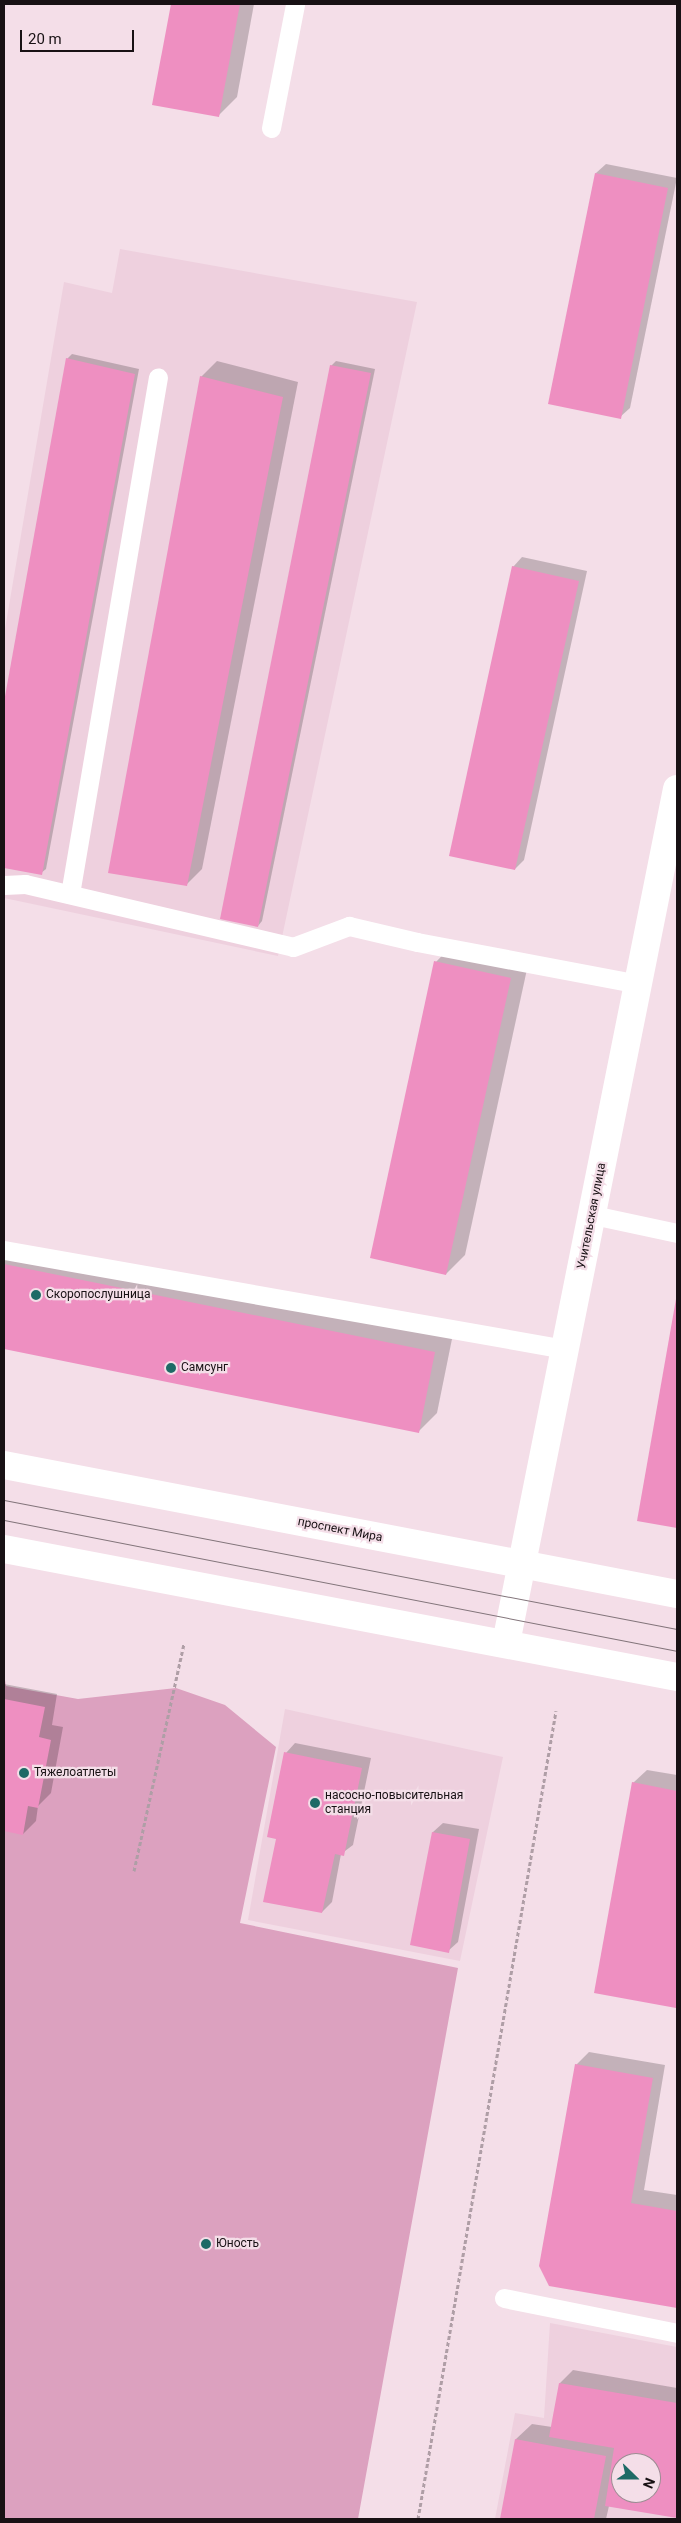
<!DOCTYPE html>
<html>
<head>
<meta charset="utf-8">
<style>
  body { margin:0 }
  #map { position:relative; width:681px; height:2523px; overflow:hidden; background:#f4dee8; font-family:Roboto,sans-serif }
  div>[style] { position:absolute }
  .built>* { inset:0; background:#eed0de }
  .green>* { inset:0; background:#dca1bf }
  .shadow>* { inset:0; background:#0003 }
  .building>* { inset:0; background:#ee8fc1 }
  .path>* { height:3px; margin-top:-1.5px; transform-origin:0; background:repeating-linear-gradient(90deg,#af9ea6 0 4px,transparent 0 6.5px) }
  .service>* { height:19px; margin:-9.5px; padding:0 9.5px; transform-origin:9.5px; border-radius:9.5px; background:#fff }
  .minor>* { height:28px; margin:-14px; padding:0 14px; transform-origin:14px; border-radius:14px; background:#fff }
  .secondary>* { height:28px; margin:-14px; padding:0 14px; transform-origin:14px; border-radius:14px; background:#fff }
  .tram>* { height:1px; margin:-0.5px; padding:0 0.5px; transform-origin:0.5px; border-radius:0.5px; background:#82747a }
  .dots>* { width:14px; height:14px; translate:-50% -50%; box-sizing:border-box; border:2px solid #f4dee8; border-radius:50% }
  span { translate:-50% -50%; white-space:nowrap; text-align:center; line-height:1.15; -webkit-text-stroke:4.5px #f4dee8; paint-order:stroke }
  .street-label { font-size:12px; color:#181114 }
  .poi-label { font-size:12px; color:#181114 }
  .left { translate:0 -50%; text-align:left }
  .frame { position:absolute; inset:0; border:5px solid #181114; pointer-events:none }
  .north { position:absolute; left:611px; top:2453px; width:50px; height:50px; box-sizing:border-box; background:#f4dee8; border:1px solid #9c8c93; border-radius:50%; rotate:112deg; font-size:14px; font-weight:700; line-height:20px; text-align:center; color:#181114 }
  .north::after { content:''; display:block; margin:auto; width:18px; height:22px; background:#1e6a66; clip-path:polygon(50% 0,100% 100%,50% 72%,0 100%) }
  .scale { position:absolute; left:20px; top:30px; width:114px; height:22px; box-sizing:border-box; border:2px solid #181114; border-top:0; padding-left:6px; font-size:15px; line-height:18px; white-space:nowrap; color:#181114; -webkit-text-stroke:4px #f4dee8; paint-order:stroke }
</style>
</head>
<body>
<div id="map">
  <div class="built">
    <i style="clip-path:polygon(120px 249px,417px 302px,278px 956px,4px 898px,4px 635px,64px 282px,112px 293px)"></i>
    <i style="clip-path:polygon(285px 1709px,503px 1757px,460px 1961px,248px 1920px)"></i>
    <i style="clip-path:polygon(evenodd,550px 2323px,677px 2347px,677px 2519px,495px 2519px,515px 2413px,544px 2418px,550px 2323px,621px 2463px,651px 2463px,651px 2493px,621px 2493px,621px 2463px)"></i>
  </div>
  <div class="green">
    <i style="clip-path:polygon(4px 1673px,6px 1686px,78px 1699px,176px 1688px,225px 1705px,276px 1747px,240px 1923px,458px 1968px,358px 2519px,4px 2519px)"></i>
  </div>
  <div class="shadow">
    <i style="clip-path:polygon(172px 4px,254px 4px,237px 97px,218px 116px,153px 104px)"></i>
    <i style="clip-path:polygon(606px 164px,677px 178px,630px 408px,620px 417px,596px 173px)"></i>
    <i style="clip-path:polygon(72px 354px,139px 369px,46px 869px,41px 873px,4px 866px,4px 709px,67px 359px)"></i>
    <i style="clip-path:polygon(217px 361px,298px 382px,202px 869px,186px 885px,201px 377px)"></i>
    <i style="clip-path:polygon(336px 361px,375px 369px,262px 921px,258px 926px,331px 366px)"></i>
    <i style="clip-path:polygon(522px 557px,587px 571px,524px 860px,515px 869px,513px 567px)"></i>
    <i style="clip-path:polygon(454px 943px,529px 960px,465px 1255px,446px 1274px,436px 962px)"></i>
    <i style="clip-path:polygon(4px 1248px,453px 1334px,437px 1413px,419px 1431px,4px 1348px)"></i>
    <i style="clip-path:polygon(677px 1301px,677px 1526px,639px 1520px)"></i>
    <i style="clip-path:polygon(4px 1684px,57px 1694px,52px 1725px,63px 1727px,51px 1793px,38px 1806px,36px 1821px,23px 1834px,4px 1830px)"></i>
    <i style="clip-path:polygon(295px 1743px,371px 1758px,353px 1845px,341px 1854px,332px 1902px,322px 1912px,278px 1838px,286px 1753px)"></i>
    <i style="clip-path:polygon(647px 1770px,677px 1775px,676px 2006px,633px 1783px)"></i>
    <i style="clip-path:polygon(443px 1823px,479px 1829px,458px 1942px,448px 1951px,433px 1832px)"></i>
    <i style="clip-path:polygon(589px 2052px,665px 2065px,644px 2190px,677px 2195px,677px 2307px,550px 2285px,576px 2065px)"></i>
    <i style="clip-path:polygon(evenodd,573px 2370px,677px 2388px,677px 2517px,609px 2506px,606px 2519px,501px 2519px,516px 2439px,532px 2424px,552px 2427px,560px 2383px,573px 2370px,621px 2463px,651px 2463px,651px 2493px,621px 2493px,621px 2463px)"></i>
  </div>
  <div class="building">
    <i style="clip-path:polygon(171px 4px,240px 4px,219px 117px,152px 105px)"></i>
    <i style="clip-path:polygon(595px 173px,668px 188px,621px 419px,548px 404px)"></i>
    <i style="clip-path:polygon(66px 358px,135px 374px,42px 875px,4px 868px,4px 702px)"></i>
    <i style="clip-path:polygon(330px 365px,371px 373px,258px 927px,220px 919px)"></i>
    <i style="clip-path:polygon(200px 376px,283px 397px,187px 886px,108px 873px)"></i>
    <i style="clip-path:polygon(512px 566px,579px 581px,515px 870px,449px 856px)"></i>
    <i style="clip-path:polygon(434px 961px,511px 978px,446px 1275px,370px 1258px)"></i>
    <i style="clip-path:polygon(4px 1264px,435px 1352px,419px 1433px,4px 1349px)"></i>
    <i style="clip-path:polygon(676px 1299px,677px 1299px,677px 1528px,637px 1521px)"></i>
    <i style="clip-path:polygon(4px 1699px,45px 1707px,39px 1737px,51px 1740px,38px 1808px,28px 1806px,23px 1835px,4px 1831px)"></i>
    <i style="clip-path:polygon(284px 1752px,362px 1768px,344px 1856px,335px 1854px,322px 1913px,263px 1902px,276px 1839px,267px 1837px)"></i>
    <i style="clip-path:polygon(632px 1782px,677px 1791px,676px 2008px,594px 1993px)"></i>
    <i style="clip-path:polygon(432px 1832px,470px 1839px,449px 1953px,410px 1945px)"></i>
    <i style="clip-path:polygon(575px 2064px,653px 2078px,631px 2203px,677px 2211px,677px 2308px,549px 2286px,539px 2266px)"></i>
    <i style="clip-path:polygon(evenodd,559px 2383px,677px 2403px,677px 2518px,605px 2506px,614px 2448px,549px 2437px,559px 2383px,621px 2463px,651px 2463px,651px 2493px,621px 2493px,621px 2463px)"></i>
    <i style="clip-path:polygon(515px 2439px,606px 2456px,594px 2519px,500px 2519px)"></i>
  </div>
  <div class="path">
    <i style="left:134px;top:1871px;width:233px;rotate:-77.6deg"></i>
    <i style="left:418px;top:2519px;width:820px;rotate:-80.31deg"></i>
  </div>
  <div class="service">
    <i style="left:271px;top:128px;width:126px;rotate:-79deg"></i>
    <i style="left:4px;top:885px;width:21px;rotate:-3deg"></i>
    <i style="left:25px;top:884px;width:275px;rotate:13.2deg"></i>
    <i style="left:293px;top:947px;width:60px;rotate:-20.6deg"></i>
    <i style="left:349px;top:926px;width:70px;rotate:13.2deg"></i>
    <i style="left:417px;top:942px;width:226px;rotate:10.7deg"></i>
    <i style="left:70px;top:894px;width:524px;rotate:-80.34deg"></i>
    <i style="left:593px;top:1215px;width:86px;rotate:12.1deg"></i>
    <i style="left:4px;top:1250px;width:570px;rotate:10.01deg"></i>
    <i style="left:504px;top:2298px;width:177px;rotate:11.4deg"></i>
  </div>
  <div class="minor">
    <i style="left:506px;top:1643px;width:871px;rotate:-78.68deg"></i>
  </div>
  <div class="secondary">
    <i style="left:4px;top:1465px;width:685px;rotate:10.85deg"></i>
    <i style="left:4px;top:1549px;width:685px;rotate:10.77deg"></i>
  </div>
  <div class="tram">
    <i style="left:4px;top:1500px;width:685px;rotate:10.85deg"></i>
    <i style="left:4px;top:1520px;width:686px;rotate:11.01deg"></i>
  </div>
  <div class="dots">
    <i style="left:36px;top:1295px;background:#1e6a66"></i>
    <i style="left:171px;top:1368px;background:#1e6a66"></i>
    <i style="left:24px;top:1773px;background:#1e6a66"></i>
    <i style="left:315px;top:1803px;background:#1e6a66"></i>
    <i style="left:206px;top:2244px;background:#1e6a66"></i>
  </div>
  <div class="street-label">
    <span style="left:592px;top:1216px;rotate:-79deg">Учительская улица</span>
    <span style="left:340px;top:1530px;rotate:11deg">проспект Мира</span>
  </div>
  <div class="poi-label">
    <span class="left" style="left:46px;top:1295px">Скоропослушница</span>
    <span class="left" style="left:181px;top:1368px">Самсунг</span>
    <span class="left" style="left:34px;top:1773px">Тяжелоатлеты</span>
    <span class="left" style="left:325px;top:1803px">насосно-повысительная<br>станция</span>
    <span class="left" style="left:216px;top:2244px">Юность</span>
  </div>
  <div class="frame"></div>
  <div class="north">N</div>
  <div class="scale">20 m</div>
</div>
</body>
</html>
